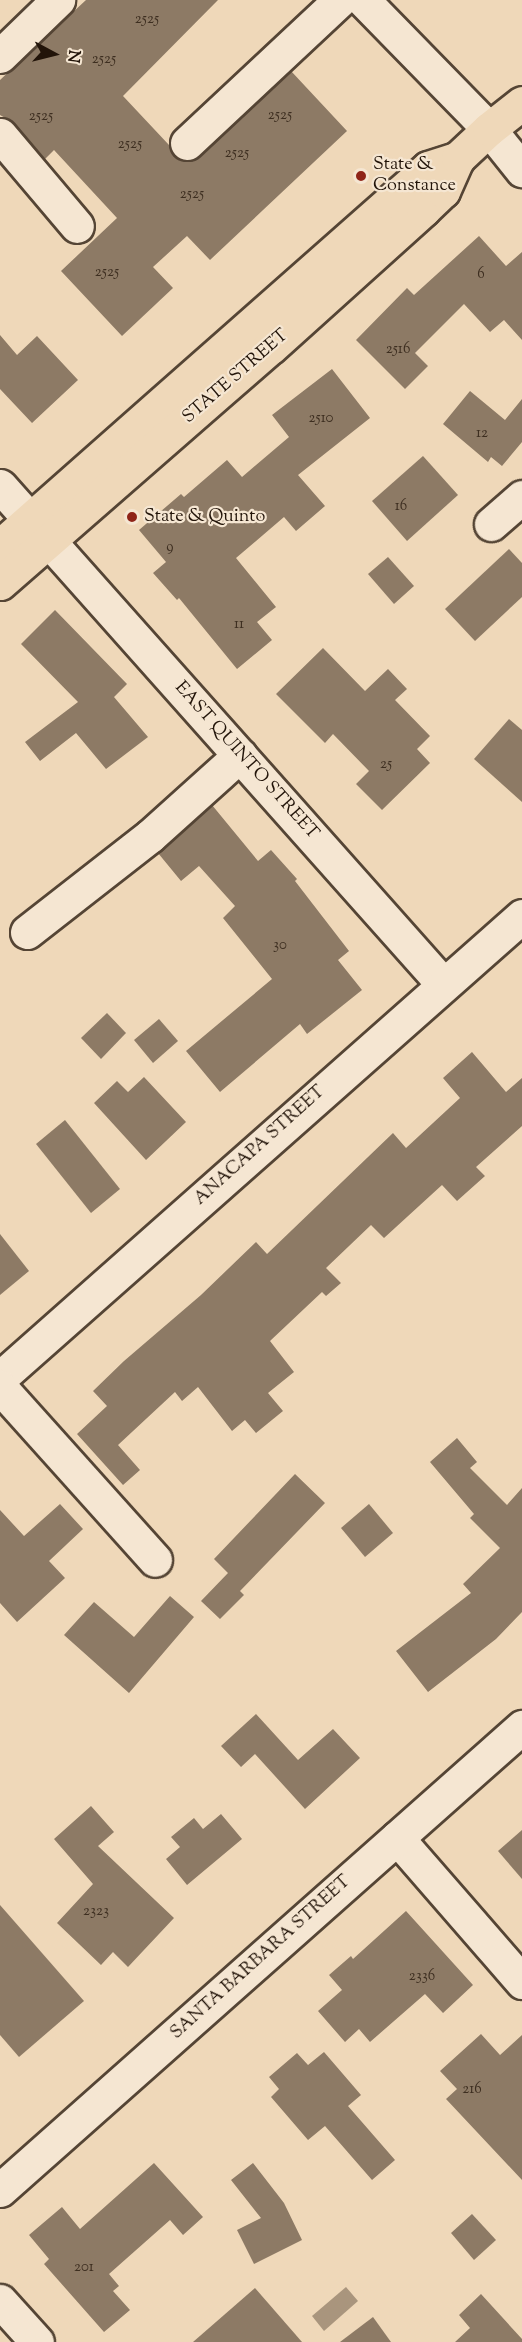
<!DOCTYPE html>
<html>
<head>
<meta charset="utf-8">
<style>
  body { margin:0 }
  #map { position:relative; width:522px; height:2342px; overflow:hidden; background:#efd8b9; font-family:"Sorts Mill Goudy",serif }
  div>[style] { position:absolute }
  .water>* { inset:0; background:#a9957d }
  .building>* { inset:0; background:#8d7a65 }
  .roads { filter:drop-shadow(2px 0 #554535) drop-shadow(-2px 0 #554535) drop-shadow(0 2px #554535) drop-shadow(0 -2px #554535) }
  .minor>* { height:33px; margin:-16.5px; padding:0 16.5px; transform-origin:16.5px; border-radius:16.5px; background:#f5e6d2 }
  .major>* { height:33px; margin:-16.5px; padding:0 16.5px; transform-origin:16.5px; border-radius:16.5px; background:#efd8b9 }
  .dots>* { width:16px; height:16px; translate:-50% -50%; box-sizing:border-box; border:3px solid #f5e6d2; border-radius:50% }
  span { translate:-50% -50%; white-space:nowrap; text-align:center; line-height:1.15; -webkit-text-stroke:4.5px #f5e6d2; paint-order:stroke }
  .number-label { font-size:15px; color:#3d2e20 }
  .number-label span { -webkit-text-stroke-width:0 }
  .poi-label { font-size:18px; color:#221409 }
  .left { translate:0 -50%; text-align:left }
  .street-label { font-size:18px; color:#221409 }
  .north { position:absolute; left:24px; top:24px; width:60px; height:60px; -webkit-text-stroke:4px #f5e6d2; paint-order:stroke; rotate:97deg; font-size:16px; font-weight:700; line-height:24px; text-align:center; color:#221409 }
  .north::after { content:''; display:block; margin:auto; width:21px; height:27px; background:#221409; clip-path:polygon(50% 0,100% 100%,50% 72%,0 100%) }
</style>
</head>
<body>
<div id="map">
  <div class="water">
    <i style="clip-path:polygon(346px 2287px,358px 2301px,324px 2331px,312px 2316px)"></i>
  </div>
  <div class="building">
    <i style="clip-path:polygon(86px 0,218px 0,123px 96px,169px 145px,173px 155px,181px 161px,191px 161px,200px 157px,291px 71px,347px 131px,210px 260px,187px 236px,153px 267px,173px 288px,122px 336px,61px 271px,117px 218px,54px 150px,45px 159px,14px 123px,0 115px,0 80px)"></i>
    <i style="clip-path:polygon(479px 236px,506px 266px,522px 252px,522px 340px,504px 320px,490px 332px,464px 304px,415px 353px,428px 366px,405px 389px,356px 340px,407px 288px,414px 295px)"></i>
    <i style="clip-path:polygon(0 335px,17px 355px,37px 336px,78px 380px,32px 423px,0 389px)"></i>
    <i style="clip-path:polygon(332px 369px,370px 418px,298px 475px,325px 506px,296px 531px,284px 517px,236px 558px,276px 607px,257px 622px,272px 640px,237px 669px,179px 598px,177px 600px,153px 573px,166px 562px,139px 530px,181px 494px,184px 497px,227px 460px,242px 477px,289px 437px,272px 415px)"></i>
    <i style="clip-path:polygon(470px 391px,505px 420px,522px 399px,522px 442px,502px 466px,491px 457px,488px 462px,443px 424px)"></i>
    <i style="clip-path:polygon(423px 456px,458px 495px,407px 541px,372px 501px)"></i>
    <i style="clip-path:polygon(509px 549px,522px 563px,522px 597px,475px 641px,445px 609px)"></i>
    <i style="clip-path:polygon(388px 557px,414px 586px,394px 604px,368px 574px)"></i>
    <i style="clip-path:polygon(55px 610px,127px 684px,114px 697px,148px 737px,106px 769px,76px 733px,40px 761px,25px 742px,78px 702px,21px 644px)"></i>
    <i style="clip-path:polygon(323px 648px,365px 691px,388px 669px,407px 689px,395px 700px,430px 736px,417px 749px,430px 763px,382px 810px,356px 784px,369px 771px,333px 734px,325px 743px,276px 694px)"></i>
    <i style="clip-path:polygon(509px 719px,522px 730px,522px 802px,474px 759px)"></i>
    <i style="clip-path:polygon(212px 805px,258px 861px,271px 850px,297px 879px,295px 881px,349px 951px,338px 960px,362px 990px,307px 1034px,300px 1024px,220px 1092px,186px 1051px,272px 979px,223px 918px,235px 906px,199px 866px,181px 881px,158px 853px)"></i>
    <i style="clip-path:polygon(107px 1013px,126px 1033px,101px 1059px,81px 1038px)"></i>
    <i style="clip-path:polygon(159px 1019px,178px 1041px,153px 1063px,134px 1040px)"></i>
    <i style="clip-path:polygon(472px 1052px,506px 1092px,522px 1078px,522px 1126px,476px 1167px,485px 1176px,457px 1201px,442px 1185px,384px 1238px,371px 1225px,326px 1268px,341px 1283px,326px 1296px,322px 1292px,270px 1341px,294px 1372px,268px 1393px,283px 1411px,256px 1433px,245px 1420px,232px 1431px,198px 1387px,182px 1401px,175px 1392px,118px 1445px,140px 1470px,123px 1485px,77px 1434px,107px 1406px,93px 1391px,124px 1361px,201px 1295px,256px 1242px,267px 1254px,393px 1133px,406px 1148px,460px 1098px,443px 1078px)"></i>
    <i style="clip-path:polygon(144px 1077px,186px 1122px,146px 1160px,94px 1103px,117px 1081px,128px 1092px)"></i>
    <i style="clip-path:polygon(65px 1120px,120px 1189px,91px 1213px,36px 1144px)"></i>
    <i style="clip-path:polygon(0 1234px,29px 1271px,0 1295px)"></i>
    <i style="clip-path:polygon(457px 1438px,477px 1462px,470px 1468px,507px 1505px,522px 1488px,522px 1612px,496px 1639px,428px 1692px,396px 1651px,471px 1593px,463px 1584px,500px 1548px,470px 1518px,474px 1514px,430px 1462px)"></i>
    <i style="clip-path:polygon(295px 1474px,325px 1503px,240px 1591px,244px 1595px,220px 1619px,201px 1601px,228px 1573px,214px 1559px)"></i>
    <i style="clip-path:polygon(60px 1504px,83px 1529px,49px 1561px,65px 1578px,17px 1622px,0 1603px,0 1510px,24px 1536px)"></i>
    <i style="clip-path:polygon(369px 1504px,393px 1533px,365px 1557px,341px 1528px)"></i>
    <i style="clip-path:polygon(170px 1596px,194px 1617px,129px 1693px,64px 1635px,94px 1602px,134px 1637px)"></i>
    <i style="clip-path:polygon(256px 1714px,298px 1760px,333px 1729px,360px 1758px,305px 1809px,255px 1754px,241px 1767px,221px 1746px)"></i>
    <i style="clip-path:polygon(91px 1806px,114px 1832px,98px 1846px,174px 1918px,128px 1967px,113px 1952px,101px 1965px,57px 1923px,93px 1884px,54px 1839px)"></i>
    <i style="clip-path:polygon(221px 1814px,242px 1839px,187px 1885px,166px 1859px,180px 1847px,171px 1837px,194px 1818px,203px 1829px)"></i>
    <i style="clip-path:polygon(522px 1830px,522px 1879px,498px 1851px)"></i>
    <i style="clip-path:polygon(0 1905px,84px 2001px,19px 2057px,0 2035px)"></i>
    <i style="clip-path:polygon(406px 1911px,473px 1985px,443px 2013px,425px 1994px,370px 2042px,359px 2029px,345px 2042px,318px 2011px,342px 1990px,329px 1975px,351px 1956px,353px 1959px)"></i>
    <i style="clip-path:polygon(481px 2034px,500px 2055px,522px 2035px,522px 2180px,446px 2099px,457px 2089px,440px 2071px)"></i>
    <i style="clip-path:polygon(324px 2052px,361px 2095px,348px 2106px,395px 2160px,372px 2180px,325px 2126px,308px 2140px,271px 2097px,279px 2089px,269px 2077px,297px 2053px,308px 2065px)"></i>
    <i style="clip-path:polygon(154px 2163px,203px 2217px,183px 2235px,170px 2220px,109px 2274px,119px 2286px,113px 2291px,130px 2310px,104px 2332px,44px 2264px,49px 2259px,29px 2235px,62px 2207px,80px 2229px)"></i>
    <i style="clip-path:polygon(253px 2163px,284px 2203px,302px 2240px,254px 2264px,237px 2230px,261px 2218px,231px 2180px)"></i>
    <i style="clip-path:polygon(472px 2214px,496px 2240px,474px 2260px,451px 2233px)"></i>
    <i style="clip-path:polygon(255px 2288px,302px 2342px,193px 2342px)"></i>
    <i style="clip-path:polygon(481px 2294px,522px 2339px,522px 2342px,455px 2342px,470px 2328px,459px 2315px)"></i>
    <i style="clip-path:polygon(373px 2317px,391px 2342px,340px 2342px)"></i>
  </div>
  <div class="roads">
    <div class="minor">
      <i style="left:363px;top:0;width:180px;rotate:45.7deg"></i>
      <i style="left:489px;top:129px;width:53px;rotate:51.2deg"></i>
      <i style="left:0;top:56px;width:81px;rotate:-44deg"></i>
      <i style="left:0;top:135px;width:119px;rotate:49.8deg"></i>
      <i style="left:187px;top:143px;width:209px;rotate:-43.1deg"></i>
      <i style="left:0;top:486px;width:667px;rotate:48.35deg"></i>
      <i style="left:491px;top:524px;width:41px;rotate:-41.1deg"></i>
      <i style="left:27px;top:932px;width:156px;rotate:-38deg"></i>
      <i style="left:150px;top:836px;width:121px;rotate:-42deg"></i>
      <i style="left:0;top:1378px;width:697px;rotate:-41.51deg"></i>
      <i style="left:0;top:1387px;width:232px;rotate:48.1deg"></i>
      <i style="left:397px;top:1838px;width:191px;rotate:49deg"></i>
      <i style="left:0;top:2190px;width:698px;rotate:-41.57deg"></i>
      <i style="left:0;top:2301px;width:55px;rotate:47.9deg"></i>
    </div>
    <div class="major">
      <i style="left:0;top:546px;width:571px;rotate:-41.45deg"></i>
      <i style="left:428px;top:168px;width:32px;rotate:-18deg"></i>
      <i style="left:0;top:583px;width:359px;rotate:-41.1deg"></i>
      <i style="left:271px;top:347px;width:205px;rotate:-42deg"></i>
      <i style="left:423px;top:210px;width:28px;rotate:-44deg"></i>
      <i style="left:443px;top:191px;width:36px;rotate:-66deg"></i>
      <i style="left:458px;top:158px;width:42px;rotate:-43.1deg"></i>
      <i style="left:489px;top:129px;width:42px;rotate:-38.2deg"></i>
    </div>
  </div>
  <div class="dots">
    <i style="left:361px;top:176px;background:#8f2418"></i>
    <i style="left:132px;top:517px;background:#8f2418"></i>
  </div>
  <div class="number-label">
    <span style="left:147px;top:20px">2525</span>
    <span style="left:104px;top:60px">2525</span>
    <span style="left:280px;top:116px">2525</span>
    <span style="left:41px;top:117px">2525</span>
    <span style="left:130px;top:145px">2525</span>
    <span style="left:237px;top:154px">2525</span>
    <span style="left:192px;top:195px">2525</span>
    <span style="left:107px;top:273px">2525</span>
    <span style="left:481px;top:275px">6</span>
    <span style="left:398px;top:350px">2516</span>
    <span style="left:321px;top:419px">2510</span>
    <span style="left:482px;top:434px">12</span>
    <span style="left:401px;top:507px">16</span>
    <span style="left:170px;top:548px">9</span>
    <span style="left:239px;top:625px">11</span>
    <span style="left:386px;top:765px">25</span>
    <span style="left:280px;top:946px">30</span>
    <span style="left:96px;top:1912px">2323</span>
    <span style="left:422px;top:1977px">2336</span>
    <span style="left:472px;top:2090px">216</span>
    <span style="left:84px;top:2268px">201</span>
  </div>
  <div class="poi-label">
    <span class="left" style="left:373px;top:176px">State &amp;<br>Constance</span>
    <span class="left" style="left:144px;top:517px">State &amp; Quinto</span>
  </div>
  <div class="street-label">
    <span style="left:236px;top:377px;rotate:-41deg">STATE STREET</span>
    <span style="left:246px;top:761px;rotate:48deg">EAST QUINTO STREET</span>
    <span style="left:260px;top:1146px;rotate:-42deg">ANACAPA STREET</span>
    <span style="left:261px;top:1958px;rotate:-42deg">SANTA BARBARA STREET</span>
  </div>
  <div class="north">N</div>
</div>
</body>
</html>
